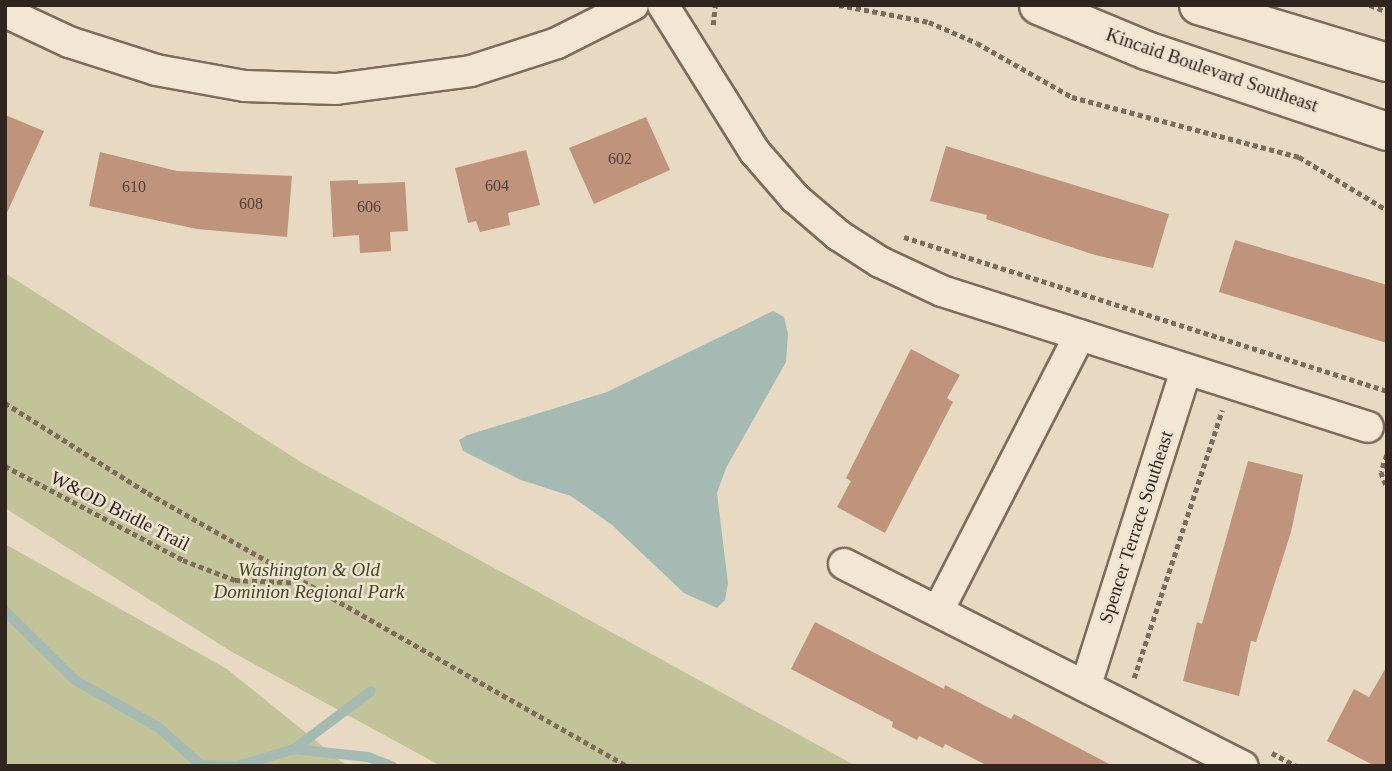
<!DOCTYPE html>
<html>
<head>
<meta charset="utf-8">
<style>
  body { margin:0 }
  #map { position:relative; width:1392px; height:771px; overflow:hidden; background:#e7d9c2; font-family:Georgia,serif }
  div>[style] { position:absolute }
  .green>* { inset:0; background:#c2c398 }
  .water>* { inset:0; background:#a4bab2 }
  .stream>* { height:10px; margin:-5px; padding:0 5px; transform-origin:5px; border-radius:5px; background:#a4bab2 }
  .building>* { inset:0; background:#c0937d }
  .path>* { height:4.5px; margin-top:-2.25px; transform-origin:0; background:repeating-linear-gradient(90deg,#7e6b5c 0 5px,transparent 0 8.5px) }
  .roads { filter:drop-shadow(2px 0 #7e6b5c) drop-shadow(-2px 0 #7e6b5c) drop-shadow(0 2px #7e6b5c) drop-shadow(0 -2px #7e6b5c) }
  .minor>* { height:30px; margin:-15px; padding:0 15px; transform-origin:15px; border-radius:15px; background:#f3e7d4 }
  .tertiary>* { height:37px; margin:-18.5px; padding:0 18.5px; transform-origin:18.5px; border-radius:18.5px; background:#f3e7d4 }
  span { translate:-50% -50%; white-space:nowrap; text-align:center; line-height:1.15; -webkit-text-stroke:5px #efe4d0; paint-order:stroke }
  .number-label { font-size:16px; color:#544036 }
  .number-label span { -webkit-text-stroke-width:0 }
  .street-label { font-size:19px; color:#30251e }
  .park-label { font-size:19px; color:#444a27; font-style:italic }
  .frame { position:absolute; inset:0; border:7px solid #30251e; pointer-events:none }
</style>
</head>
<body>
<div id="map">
  <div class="green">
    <i style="clip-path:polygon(5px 273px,304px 464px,856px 766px,441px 766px,232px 652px,5px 508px)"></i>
    <i style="clip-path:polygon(5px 544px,227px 669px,347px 766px,5px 766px)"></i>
  </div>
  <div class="water">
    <i style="clip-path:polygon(773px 311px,784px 317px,788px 334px,786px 362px,726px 468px,717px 493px,728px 583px,725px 600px,717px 608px,684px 593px,612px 525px,571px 496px,521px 480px,463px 451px,459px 440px,468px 435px,607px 392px)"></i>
  </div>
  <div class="stream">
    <i style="left:5px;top:611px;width:98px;rotate:44.6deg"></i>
    <i style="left:75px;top:680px;width:95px;rotate:29.5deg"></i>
    <i style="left:158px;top:727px;width:57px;rotate:41.5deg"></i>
    <i style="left:201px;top:765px;width:37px;rotate:2deg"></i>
    <i style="left:238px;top:766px;width:59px;rotate:-16.9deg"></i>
    <i style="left:294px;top:749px;width:74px;rotate:6.2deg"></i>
    <i style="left:368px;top:757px;width:26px;rotate:21deg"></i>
    <i style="left:294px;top:749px;width:96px;rotate:-37deg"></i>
  </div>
  <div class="building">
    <i style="clip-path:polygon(5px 115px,44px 131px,5px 217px)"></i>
    <i style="clip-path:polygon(646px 117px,670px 170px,594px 204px,569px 148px)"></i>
    <i style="clip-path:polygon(946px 146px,1169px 214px,1153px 268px,1095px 255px,986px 219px,987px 215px,930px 201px)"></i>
    <i style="clip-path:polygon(526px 150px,540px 205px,508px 213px,510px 225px,480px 232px,476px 221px,468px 223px,455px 168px)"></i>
    <i style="clip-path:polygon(100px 152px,177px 171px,292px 176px,287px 237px,197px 229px,89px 206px)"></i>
    <i style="clip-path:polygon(358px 180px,358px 184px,405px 182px,408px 231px,390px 232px,391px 251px,360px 253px,359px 235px,333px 237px,330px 181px)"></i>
    <i style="clip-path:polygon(1235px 240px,1387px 285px,1387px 343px,1219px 292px)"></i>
    <i style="clip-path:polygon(911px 349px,960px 375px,947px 398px,953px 402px,885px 533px,837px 507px,851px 481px,846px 478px)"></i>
    <i style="clip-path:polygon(1248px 461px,1303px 475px,1291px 532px,1256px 642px,1251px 641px,1239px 696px,1183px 681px,1197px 622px,1202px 624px)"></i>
    <i style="clip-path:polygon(815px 622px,944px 689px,945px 685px,1011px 719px,1014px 714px,1113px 766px,988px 766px,945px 744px,943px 748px,919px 736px,917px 740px,892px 727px,893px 722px,791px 669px)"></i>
    <i style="clip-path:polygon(1387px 666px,1387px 766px,1375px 766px,1327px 741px,1354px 689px,1369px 697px)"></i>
  </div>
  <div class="path">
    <i style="left:839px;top:5px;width:92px;rotate:10.7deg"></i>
    <i style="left:929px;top:22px;width:52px;rotate:23.6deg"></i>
    <i style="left:977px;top:43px;width:109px;rotate:29.6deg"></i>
    <i style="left:1072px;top:97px;width:235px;rotate:14.8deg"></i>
    <i style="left:1299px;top:157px;width:103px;rotate:31.1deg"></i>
    <i style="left:1370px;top:5px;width:18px;rotate:22deg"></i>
    <i style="left:713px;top:25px;width:20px;rotate:-84deg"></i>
    <i style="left:904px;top:237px;width:507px;rotate:17.68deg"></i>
    <i style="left:5px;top:403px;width:169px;rotate:32.2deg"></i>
    <i style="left:148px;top:493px;width:551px;rotate:29.68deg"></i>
    <i style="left:1387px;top:455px;width:18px;rotate:109deg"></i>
    <i style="left:1381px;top:472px;width:17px;rotate:69deg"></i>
    <i style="left:5px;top:466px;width:201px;rotate:27.8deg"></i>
    <i style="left:183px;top:560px;width:56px;rotate:21deg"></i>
    <i style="left:235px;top:580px;width:71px;rotate:2.4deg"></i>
    <i style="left:1134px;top:678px;width:282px;rotate:-71.8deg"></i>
    <i style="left:1272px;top:753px;width:27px;rotate:28deg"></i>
  </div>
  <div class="roads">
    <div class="minor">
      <i style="left:663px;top:5px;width:173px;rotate:58deg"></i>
      <i style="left:755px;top:152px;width:61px;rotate:49deg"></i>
      <i style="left:795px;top:198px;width:57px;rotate:40.7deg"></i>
      <i style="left:838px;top:235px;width:50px;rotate:32.7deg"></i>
      <i style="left:880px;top:262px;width:68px;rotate:25.1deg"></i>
      <i style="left:942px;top:291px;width:447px;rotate:17.7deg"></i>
      <i style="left:5px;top:12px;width:71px;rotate:25.1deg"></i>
      <i style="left:69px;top:42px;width:91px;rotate:17.8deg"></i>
      <i style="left:156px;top:70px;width:90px;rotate:10.2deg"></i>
      <i style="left:245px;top:86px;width:91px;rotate:1.9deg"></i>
      <i style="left:336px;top:89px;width:136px;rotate:-7.6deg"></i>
      <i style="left:471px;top:71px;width:90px;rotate:-18deg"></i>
      <i style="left:557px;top:43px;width:85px;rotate:-26.6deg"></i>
      <i style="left:844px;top:564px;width:447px;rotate:26.9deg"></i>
      <i style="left:939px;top:609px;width:308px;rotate:-62.8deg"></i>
      <i style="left:1086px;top:685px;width:331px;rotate:-72.4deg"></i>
    </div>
    <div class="tertiary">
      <i style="left:1038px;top:5px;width:117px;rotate:22.6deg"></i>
      <i style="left:1146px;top:50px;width:254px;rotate:18.6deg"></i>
      <i style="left:1198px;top:5px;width:197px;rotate:16.8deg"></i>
    </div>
  </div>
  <div class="number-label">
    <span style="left:620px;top:159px">602</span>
    <span style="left:497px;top:186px">604</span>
    <span style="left:134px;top:187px">610</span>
    <span style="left:251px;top:204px">608</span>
    <span style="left:369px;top:207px">606</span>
  </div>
  <div class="street-label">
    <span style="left:1212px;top:70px;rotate:19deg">Kincaid Boulevard Southeast</span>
    <span style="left:120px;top:511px;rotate:27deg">W&amp;OD Bridle Trail</span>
    <span style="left:1136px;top:527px;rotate:-72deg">Spencer Terrace Southeast</span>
  </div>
  <div class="park-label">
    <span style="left:309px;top:581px">Washington &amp; Old<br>Dominion Regional Park</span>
  </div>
  <div class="frame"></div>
</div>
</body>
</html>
